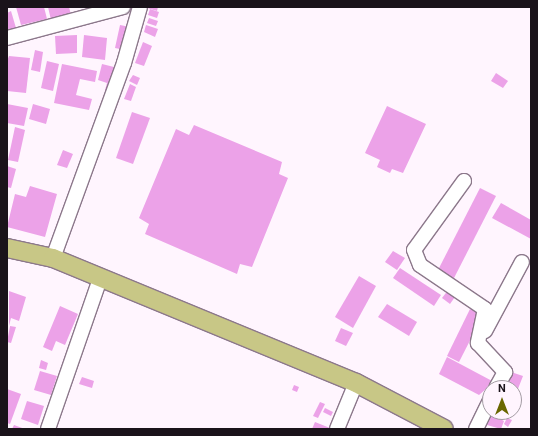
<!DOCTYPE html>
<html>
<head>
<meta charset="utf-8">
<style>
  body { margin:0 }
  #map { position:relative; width:538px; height:436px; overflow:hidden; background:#fff5fe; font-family:Roboto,sans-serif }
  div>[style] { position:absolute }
  .building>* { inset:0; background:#eca2e8 }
  .roads { filter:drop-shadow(1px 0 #8c788b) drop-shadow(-1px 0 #8c788b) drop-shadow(0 1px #8c788b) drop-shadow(0 -1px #8c788b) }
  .minor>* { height:14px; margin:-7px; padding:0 7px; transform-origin:7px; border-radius:7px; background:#fff }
  .major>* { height:18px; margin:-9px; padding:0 9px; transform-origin:9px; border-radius:9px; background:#c8c786 }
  span { translate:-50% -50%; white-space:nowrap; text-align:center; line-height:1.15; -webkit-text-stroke:3.5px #fff5fe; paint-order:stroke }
  .frame { position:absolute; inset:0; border:8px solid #1a131a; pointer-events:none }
  .north { position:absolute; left:482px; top:380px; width:40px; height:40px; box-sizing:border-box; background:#fff5fe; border:1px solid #a39ba3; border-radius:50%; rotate:0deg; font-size:11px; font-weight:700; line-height:16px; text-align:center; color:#1a131a }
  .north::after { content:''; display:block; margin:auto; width:14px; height:18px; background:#696700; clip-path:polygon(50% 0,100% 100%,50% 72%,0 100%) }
</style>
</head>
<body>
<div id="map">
  <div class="building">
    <i style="clip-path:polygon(16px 7px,44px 7px,47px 19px,21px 25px)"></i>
    <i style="clip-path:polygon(48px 7px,69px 7px,71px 15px,51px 20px)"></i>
    <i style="clip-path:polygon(144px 7px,158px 7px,157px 11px)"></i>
    <i style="clip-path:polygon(150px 9px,159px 12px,157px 18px,148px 15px)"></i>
    <i style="clip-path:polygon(11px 11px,16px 28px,7px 31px,7px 13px)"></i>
    <i style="clip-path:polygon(149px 18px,158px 21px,156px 26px,147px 23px)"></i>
    <i style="clip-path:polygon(120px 25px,130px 27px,125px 50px,115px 48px)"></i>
    <i style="clip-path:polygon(146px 25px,158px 29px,155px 37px,144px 32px)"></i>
    <i style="clip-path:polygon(77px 35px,77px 53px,56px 54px,55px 36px)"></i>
    <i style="clip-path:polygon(84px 35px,107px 38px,105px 60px,82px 57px)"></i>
    <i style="clip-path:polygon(143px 42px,152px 46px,144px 66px,135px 63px)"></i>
    <i style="clip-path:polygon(35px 50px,43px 52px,40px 72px,31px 70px)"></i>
    <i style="clip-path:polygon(9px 56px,30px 58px,26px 93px,7px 91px,7px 61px)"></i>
    <i style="clip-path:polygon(47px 61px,59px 64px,53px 91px,41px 88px)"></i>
    <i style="clip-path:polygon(62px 64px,97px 71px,95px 82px,80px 79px,76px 95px,92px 99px,89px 110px,54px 103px)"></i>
    <i style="clip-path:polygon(102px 64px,118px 68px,111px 92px,105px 90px,107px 83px,98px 80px)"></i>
    <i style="clip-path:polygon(496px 73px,508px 81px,503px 88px,491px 81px)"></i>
    <i style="clip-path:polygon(133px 75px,140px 78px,137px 85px,129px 81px)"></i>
    <i style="clip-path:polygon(130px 84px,136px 87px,131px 101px,124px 99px)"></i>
    <i style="clip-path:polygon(7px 104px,28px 108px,24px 126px,7px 123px)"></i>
    <i style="clip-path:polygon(33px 104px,50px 109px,46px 124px,29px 119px)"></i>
    <i style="clip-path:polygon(387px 106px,426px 124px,403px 173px,392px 169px,390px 173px,377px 167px,380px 160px,365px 153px)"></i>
    <i style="clip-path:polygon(132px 112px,150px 118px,133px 164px,116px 158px)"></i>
    <i style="clip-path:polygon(194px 125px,282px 162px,279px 174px,288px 178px,252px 267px,240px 264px,237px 274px,145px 234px,149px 224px,139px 218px,176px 129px,189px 135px)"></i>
    <i style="clip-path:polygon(15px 127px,25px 130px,18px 162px,8px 160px)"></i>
    <i style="clip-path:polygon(63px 150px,73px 154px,67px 168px,57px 165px)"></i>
    <i style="clip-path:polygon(7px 166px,16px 169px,11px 188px,7px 187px)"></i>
    <i style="clip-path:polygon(30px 186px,57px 194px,45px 237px,7px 227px,15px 194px,26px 197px)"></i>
    <i style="clip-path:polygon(480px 188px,496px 196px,453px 280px,437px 272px)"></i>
    <i style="clip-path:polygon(501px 203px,531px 220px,531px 239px,492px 218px)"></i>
    <i style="clip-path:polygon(393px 251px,405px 258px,397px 270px,385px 262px)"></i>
    <i style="clip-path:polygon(400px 268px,441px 295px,434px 306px,393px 278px)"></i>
    <i style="clip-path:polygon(359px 276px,376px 286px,353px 328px,335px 317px)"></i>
    <i style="clip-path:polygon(449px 289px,457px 294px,450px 304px,442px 298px)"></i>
    <i style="clip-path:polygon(9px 291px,26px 297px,19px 321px,11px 318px,9px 326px)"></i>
    <i style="clip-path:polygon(387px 304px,417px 322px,409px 336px,378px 317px)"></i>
    <i style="clip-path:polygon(60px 306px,78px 314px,65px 345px,56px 341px,52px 351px,43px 347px)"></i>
    <i style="clip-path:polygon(470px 309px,483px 315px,459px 362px,447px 356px)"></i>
    <i style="clip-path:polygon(10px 326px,16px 327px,11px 343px,7px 342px)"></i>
    <i style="clip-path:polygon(341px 328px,353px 333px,346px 346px,335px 341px)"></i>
    <i style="clip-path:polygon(447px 357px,494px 382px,479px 395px,439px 374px)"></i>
    <i style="clip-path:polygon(41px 360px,48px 363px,46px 370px,39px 368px)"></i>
    <i style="clip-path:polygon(40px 371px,57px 376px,51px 395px,34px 390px)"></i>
    <i style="clip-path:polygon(511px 372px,523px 376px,514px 399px,514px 388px,505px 388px)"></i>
    <i style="clip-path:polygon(82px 377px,94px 381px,92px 388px,79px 384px)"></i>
    <i style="clip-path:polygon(294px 385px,299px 387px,297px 392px,292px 390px)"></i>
    <i style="clip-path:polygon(7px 389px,21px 394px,10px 424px,7px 423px)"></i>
    <i style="clip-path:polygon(27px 401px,44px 406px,38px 425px,21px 419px)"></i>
    <i style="clip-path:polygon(320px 402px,325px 404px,318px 418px,313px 416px)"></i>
    <i style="clip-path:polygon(325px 408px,333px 412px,331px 416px,323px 412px)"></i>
    <i style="clip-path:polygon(491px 412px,509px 412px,503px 417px)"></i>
    <i style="clip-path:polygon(492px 415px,504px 421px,501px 429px,487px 425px)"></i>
    <i style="clip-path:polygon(507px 418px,512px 420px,508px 427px,504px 424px)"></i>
    <i style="clip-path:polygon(315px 422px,330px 428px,329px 429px,312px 429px)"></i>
    <i style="clip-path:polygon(14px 425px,25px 429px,12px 429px)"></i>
  </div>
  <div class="roads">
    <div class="minor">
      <i style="left:7px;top:38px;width:120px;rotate:-15deg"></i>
      <i style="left:464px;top:181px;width:85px;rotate:125.9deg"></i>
      <i style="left:414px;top:250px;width:16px;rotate:68deg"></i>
      <i style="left:420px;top:265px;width:78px;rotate:34.1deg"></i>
      <i style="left:485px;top:309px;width:35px;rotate:102deg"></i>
      <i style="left:478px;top:343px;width:40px;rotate:47deg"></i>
      <i style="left:505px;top:372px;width:18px;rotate:119deg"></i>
      <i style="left:53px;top:258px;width:208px;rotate:-70deg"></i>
      <i style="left:124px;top:63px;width:58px;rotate:-74.1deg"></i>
      <i style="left:485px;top:331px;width:78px;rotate:-61.8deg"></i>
      <i style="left:48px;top:429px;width:159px;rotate:-70.9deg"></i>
      <i style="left:337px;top:429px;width:50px;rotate:-67.6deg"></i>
      <i style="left:476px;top:429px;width:32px;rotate:-64deg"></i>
    </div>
    <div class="major">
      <i style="left:7px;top:248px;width:47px;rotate:12.3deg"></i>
      <i style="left:53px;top:258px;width:328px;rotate:22.4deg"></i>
      <i style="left:356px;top:383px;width:99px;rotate:27.6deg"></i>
    </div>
  </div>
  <div class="frame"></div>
  <div class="north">N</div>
</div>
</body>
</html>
